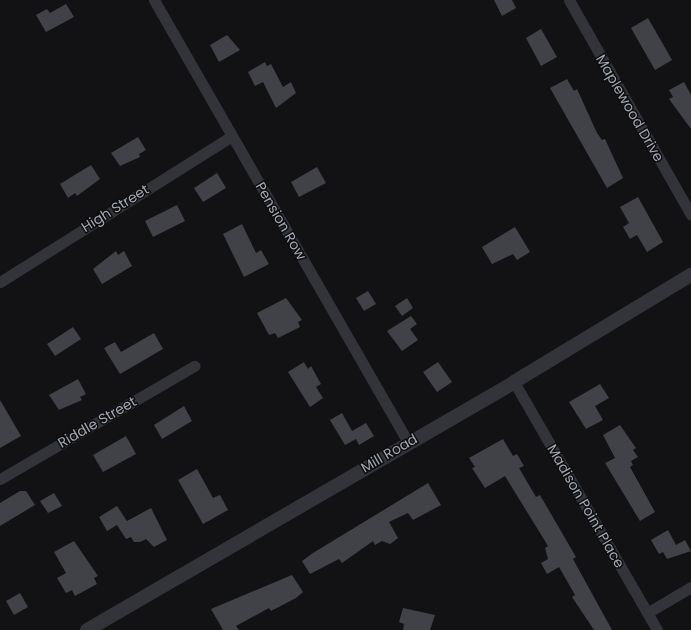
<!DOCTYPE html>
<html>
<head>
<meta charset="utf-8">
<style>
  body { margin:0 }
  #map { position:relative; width:691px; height:630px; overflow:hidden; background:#121214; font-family:Poppins,sans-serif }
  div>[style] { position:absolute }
  .building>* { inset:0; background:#414247 }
  .minor>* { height:11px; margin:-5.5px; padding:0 5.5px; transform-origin:5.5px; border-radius:5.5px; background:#333439 }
  .tertiary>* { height:14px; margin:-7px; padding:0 7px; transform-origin:7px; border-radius:7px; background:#333439 }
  span { translate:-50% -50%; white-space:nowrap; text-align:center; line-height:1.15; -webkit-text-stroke:3px #0d0d0e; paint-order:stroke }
  .street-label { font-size:14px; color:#a3a8b5 }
</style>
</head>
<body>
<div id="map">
  <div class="building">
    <i style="clip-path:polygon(494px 0,512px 0,516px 8px,502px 16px)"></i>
    <i style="clip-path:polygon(66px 4px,74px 17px,46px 32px,36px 15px,47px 9px,50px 13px)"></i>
    <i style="clip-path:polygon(648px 18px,672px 60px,655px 70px,631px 28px)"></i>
    <i style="clip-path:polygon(541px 29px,557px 57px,541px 66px,526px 38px)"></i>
    <i style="clip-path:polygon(227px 35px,240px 50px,219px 62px,210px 45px)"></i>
    <i style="clip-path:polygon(265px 62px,267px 66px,271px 64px,283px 87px,291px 82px,296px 93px,276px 108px,263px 82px,255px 86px,248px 72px)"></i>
    <i style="clip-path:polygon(567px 79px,574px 91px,577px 89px,597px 133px,602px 140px,605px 139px,623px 178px,607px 188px,550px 88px)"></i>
    <i style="clip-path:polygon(684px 82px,691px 95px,691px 129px,669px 99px,673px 97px,669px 90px)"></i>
    <i style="clip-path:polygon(138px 137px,146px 150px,139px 154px,140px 157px,120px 166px,111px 153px)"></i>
    <i style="clip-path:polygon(91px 165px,100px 179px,77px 196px,75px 193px,68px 198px,60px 184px)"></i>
    <i style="clip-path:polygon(317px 167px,326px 183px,299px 197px,291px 182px)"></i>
    <i style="clip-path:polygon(217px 173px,226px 188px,203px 202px,194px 188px)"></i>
    <i style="clip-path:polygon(638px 197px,663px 242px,647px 252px,637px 235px,630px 239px,623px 227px,629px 223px,620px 207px)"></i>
    <i style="clip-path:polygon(177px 205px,185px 221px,153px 237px,145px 221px)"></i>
    <i style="clip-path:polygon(242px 224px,256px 253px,261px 250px,269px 264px,244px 277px,223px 234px)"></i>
    <i style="clip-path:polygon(515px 227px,530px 252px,517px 260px,513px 254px,492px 264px,482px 247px)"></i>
    <i style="clip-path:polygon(116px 251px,118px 255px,124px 251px,132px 266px,102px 284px,93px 269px)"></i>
    <i style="clip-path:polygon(368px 291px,376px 304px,364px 311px,356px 298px)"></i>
    <i style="clip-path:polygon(286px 298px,302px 320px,298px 322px,300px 327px,278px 338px,275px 333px,269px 335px,257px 313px)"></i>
    <i style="clip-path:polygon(407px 298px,413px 308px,402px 316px,395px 306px)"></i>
    <i style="clip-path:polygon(411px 316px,417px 324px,410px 329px,418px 340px,402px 351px,387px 331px)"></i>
    <i style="clip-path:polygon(73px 327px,81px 339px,55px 356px,47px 344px)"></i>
    <i style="clip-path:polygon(154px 333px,163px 349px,120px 374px,104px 348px,115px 342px,121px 352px)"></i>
    <i style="clip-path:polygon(304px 362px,308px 369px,311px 366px,321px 384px,316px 387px,323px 398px,310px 407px,288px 372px)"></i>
    <i style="clip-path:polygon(438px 362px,452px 382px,437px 392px,423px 372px)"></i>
    <i style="clip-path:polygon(78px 379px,86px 394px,80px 397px,82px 400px,59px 410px,49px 395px)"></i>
    <i style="clip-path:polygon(600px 384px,609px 398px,595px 406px,603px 420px,586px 429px,569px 402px)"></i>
    <i style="clip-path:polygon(0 400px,21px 436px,0 448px)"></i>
    <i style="clip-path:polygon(184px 406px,192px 421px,162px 439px,154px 425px)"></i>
    <i style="clip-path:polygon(342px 413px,352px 431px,366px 423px,374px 436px,359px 445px,356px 439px,345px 445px,330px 420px)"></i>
    <i style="clip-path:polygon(620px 425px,636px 448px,633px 450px,638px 457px,631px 461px,633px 465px,630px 467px,655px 512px,640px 521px,605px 463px,615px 458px,603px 435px)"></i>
    <i style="clip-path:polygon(126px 436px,136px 454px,103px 472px,93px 455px)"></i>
    <i style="clip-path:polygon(503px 439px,513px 456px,517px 454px,524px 466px,519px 468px,536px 497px,540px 495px,576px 557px,573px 559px,612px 630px,594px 630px,572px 597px,575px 595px,559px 567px,547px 574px,541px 563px,548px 559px,545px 548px,548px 546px,505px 476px,485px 488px,472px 468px,475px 467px,469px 458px)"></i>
    <i style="clip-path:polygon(197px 469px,213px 498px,220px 495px,228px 510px,203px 524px,178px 480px)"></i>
    <i style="clip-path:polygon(428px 483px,441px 505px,413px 520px,408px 513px,389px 522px,398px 538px,390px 544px,382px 541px,375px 545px,373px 541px,342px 563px,339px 559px,310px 574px,302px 561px,313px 553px)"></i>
    <i style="clip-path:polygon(20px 491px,26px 491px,35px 505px,0 526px,0 503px)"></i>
    <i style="clip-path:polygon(54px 493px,62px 506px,48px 513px,40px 501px)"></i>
    <i style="clip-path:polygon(117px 506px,127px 521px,151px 508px,167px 540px,154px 547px,146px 539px,140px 542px,134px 542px,131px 537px,126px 539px,117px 525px,107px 531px,99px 517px)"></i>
    <i style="clip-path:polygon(668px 530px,676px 545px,685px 540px,691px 551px,667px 559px,663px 552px,659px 554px,651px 540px)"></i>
    <i style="clip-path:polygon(74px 541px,98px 576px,94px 578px,97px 584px,75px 596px,72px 590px,66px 593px,57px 578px,66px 573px,54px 552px)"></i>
    <i style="clip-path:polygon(292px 575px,303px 592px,296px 598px,271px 611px,269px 608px,236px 626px,239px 630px,223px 630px,211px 609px)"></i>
    <i style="clip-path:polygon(20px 593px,28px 607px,14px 615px,6px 601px)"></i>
    <i style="clip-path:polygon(403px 608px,435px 615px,430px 630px,403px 630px,404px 624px,399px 622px)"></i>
  </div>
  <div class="minor">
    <i style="left:154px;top:0;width:510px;rotate:60.12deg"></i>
    <i style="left:569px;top:0;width:247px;rotate:60.4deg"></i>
    <i style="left:0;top:282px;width:274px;rotate:-32.2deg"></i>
    <i style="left:514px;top:382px;width:286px;rotate:60deg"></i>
    <i style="left:0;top:479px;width:225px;rotate:-30.2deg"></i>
    <i style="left:647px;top:613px;width:51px;rotate:-30.6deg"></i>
  </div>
  <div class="tertiary">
    <i style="left:87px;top:630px;width:494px;rotate:-30.1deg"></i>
    <i style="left:514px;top:382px;width:207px;rotate:-31.2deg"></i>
  </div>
  <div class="street-label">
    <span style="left:630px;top:108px;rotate:60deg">Maplewood Drive</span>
    <span style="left:115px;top:208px;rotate:-32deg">High Street</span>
    <span style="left:281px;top:221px;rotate:60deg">Pension Row</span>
    <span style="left:97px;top:422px;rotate:-30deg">Riddle Street</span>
    <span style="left:389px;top:453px;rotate:-30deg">Mill Road</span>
    <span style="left:586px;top:506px;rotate:60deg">Madison Point Place</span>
  </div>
</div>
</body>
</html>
